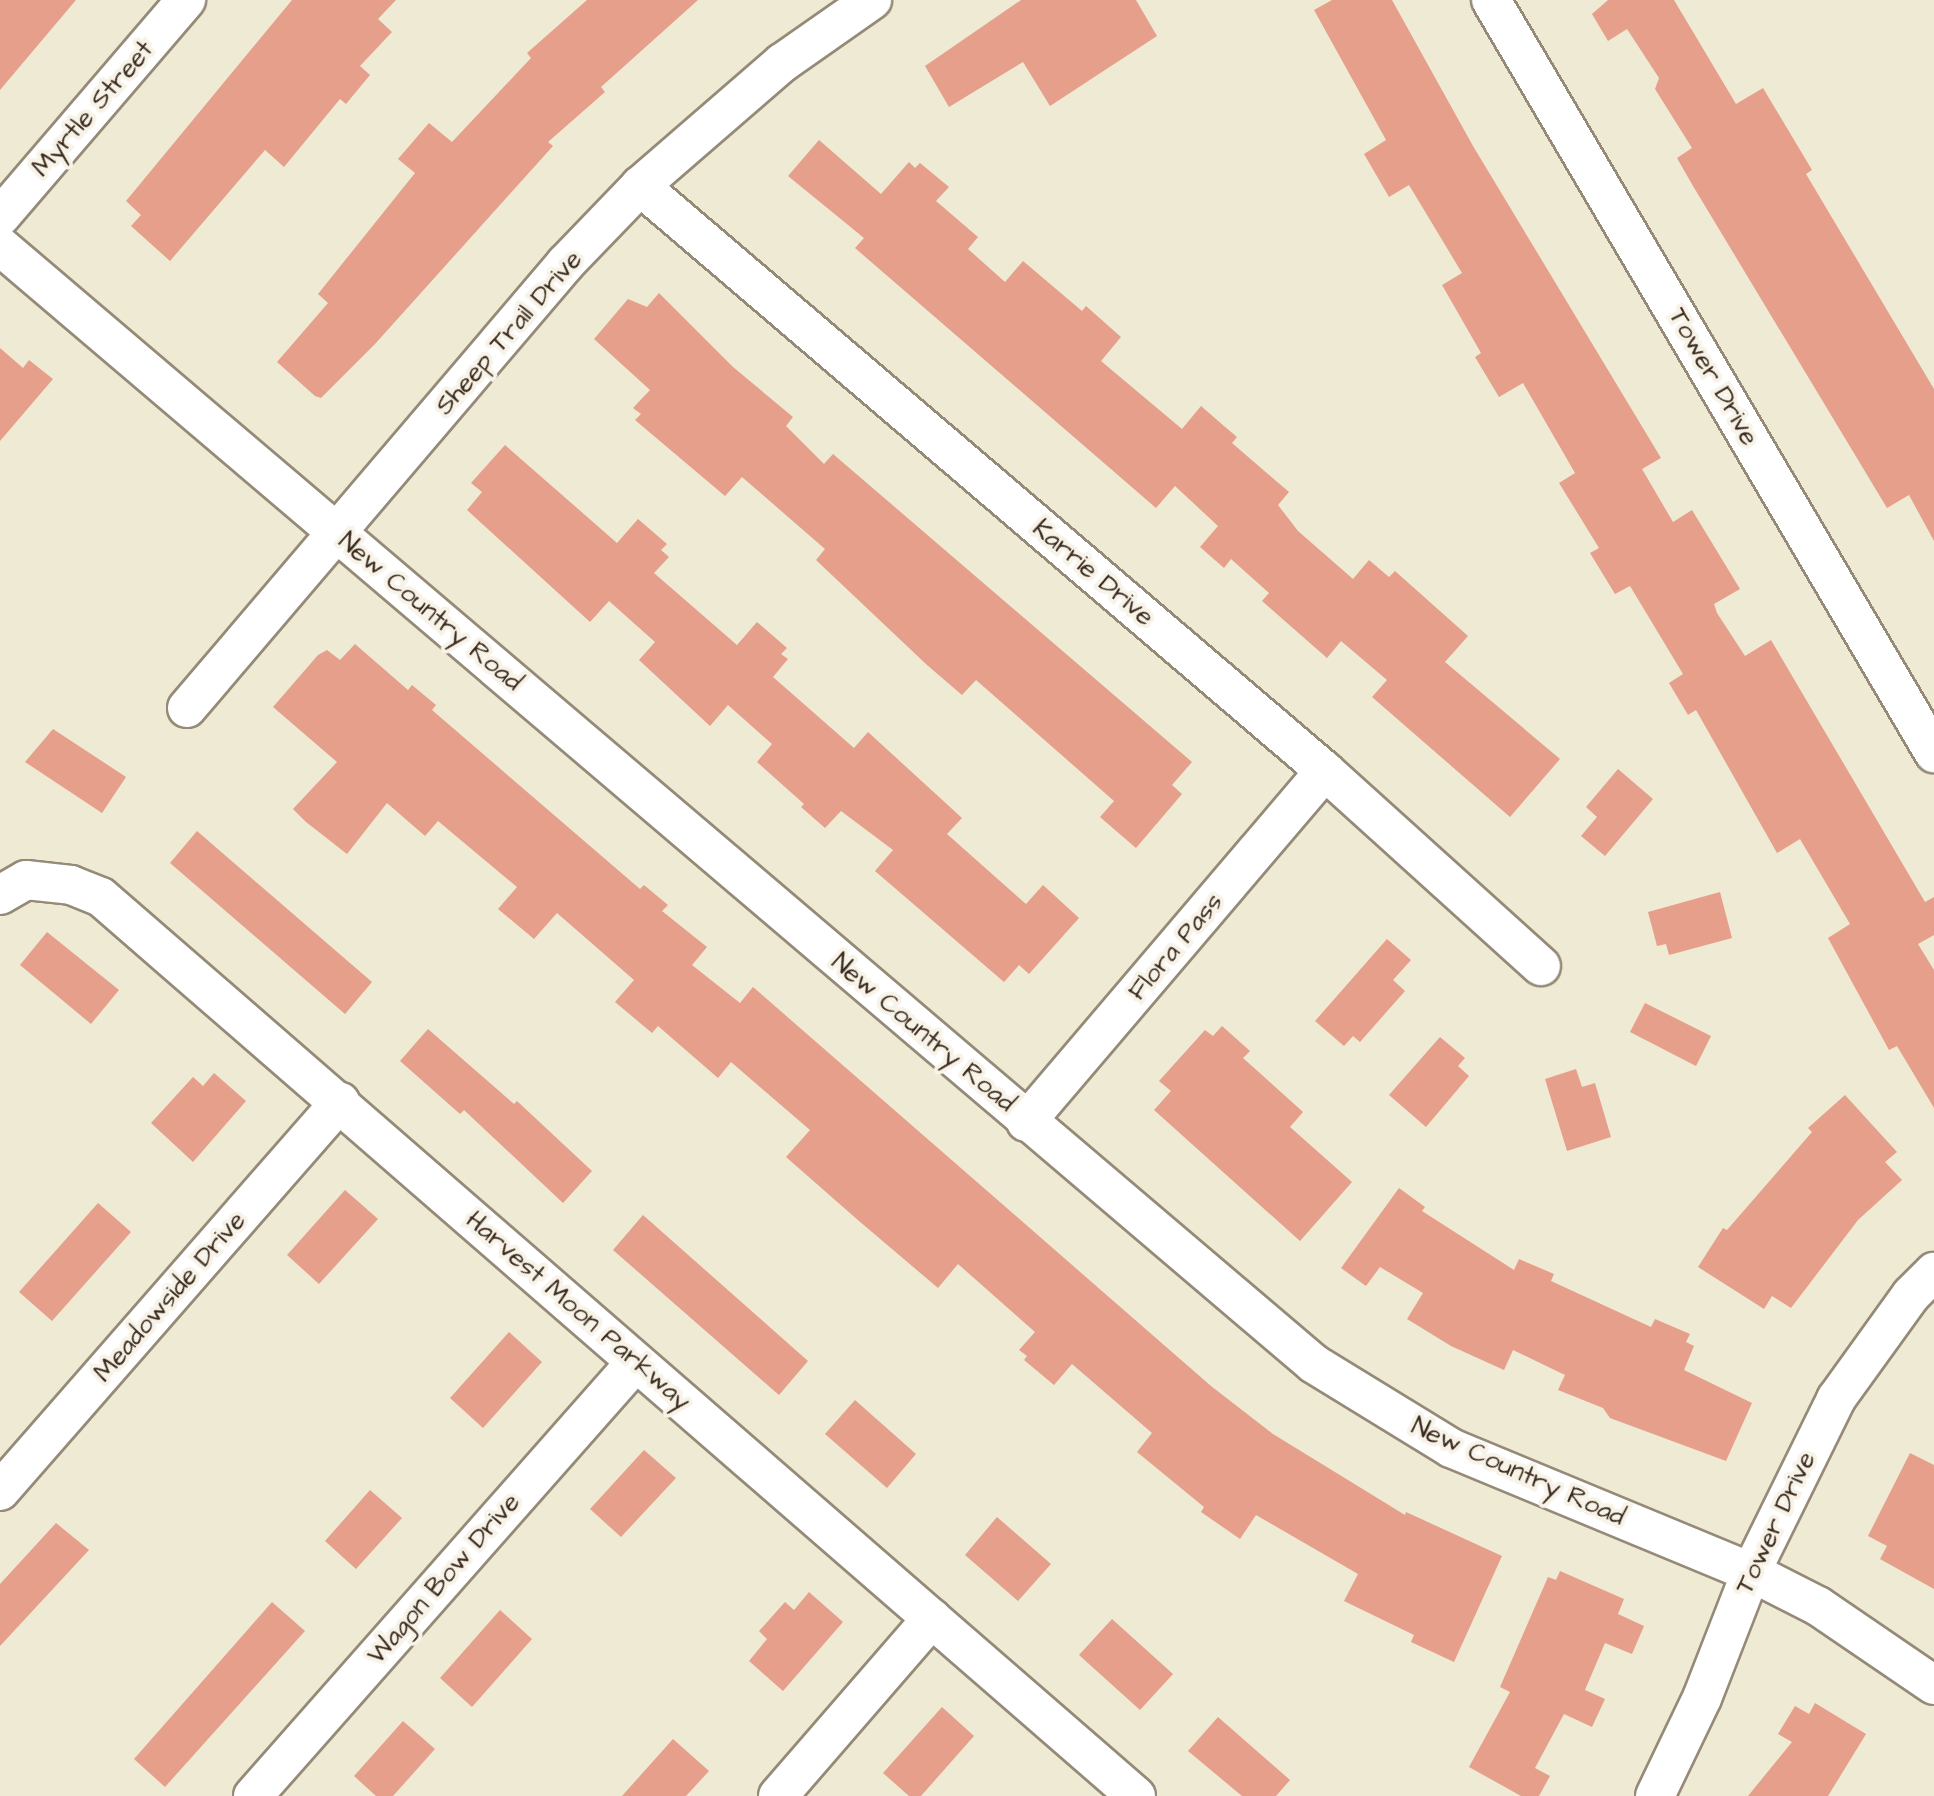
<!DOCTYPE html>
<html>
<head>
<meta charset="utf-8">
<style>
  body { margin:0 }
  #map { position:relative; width:1934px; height:1796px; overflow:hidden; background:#efead3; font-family:"Architects Daughter",sans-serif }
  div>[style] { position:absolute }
  .building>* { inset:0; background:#e59f8b }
  .roads { filter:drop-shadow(2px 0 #958a78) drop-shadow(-2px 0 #958a78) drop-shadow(0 2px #958a78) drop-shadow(0 -2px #958a78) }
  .minor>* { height:38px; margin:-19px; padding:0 19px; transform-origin:19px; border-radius:19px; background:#fff }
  span { translate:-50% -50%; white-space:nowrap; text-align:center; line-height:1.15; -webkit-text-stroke:8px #f7f3e8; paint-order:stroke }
  .street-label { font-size:26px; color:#3b2a1e }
</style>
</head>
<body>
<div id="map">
  <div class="building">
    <i style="clip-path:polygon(0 0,76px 0,0 90px)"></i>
    <i style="clip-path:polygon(292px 0,396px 0,378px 19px,392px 32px,360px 66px,370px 75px,346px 104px,340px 99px,284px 167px,265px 150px,170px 261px,131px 226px,141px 215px,126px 201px)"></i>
    <i style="clip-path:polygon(587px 0,698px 0,601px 87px,605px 92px,548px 142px,553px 146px,375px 344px,321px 398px,315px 396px,277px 362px,328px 303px,318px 294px,415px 173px,398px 159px,429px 123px,452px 142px,531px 58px,527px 53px)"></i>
    <i style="clip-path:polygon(1021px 0,1136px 0,1157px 36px,1050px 106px,1023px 62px,949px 107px,925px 66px)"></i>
    <i style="clip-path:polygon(1332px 0,1392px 0,1473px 146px,1661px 458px,1642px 469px,1673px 522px,1692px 510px,1740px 589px,1714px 604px,1717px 613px,1745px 656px,1771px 640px,1925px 902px,1934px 897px,1934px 935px,1918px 944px,1934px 970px,1934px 1108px,1897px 1046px,1889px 1050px,1828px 938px,1850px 924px,1800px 839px,1777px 853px,1696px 710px,1688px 715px,1669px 683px,1683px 674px,1630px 586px,1615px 594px,1590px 553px,1599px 548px,1559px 483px,1575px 473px,1523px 383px,1499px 397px,1475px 357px,1481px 353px,1442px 285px,1462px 273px,1409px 185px,1389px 197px,1364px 154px,1386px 140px,1314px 10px)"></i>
    <i style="clip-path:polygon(1608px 0,1674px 0,1736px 104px,1763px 88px,1812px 170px,1806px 174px,1934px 389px,1934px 541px,1909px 495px,1887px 508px,1693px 186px,1677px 158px,1692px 148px,1655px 89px,1659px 78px,1627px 29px,1608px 41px,1592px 14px)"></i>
    <i style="clip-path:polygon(819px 140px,881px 194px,909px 162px,915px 168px,920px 163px,949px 187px,936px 201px,978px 237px,968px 249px,1005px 282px,1023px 261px,1082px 311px,1086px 306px,1121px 337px,1101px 361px,1182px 429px,1201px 406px,1224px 426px,1237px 437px,1232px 443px,1289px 492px,1278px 505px,1298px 531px,1353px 579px,1369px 560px,1389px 577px,1395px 571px,1468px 636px,1445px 662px,1560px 759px,1510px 817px,1372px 697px,1387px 680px,1341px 641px,1327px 658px,1262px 601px,1269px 593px,1231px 559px,1224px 568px,1200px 547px,1218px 526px,1175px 486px,1156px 508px,855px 248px,864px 238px,788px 176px)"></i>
    <i style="clip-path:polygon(659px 293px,733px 367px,793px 417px,786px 426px,824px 464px,833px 454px,1192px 762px,1172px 785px,1182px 794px,1136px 848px,1100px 817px,1114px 801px,976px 680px,962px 695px,927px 665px,816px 560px,825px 549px,742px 477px,725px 496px,635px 420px,641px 414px,633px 408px,650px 390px,594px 339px,628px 299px,647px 307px)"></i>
    <i style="clip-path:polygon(0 348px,23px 368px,29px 360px,53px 379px,0 441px)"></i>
    <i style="clip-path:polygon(505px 445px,617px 543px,638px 519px,667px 544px,661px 550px,669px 557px,654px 573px,737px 645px,757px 622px,787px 648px,781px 654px,788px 659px,773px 677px,854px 748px,868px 732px,962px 818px,947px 834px,1026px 904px,1043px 885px,1079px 918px,1029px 974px,1019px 965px,1004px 982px,875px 871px,893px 850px,841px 811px,825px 828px,801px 807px,804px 804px,757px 762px,772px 744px,728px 705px,710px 726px,639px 660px,655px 642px,609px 601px,590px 622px,467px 510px,482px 492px,471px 483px)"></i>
    <i style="clip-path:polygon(355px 644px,408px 690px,412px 685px,436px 705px,432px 710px,640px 889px,644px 885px,668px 905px,662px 911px,707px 947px,692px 965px,740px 1003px,753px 987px,1211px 1386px,1273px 1434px,1405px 1515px,1406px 1512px,1502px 1556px,1454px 1662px,1411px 1642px,1414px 1635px,1344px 1601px,1358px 1574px,1256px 1515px,1240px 1539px,1201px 1512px,1204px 1507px,1137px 1452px,1152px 1433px,1072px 1364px,1054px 1385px,1024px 1360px,1027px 1356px,1019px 1350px,1035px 1332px,958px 1264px,938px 1288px,859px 1221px,786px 1157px,810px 1130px,731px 1062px,718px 1078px,658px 1026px,652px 1033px,615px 1002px,634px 980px,557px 913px,534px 939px,498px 909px,517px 887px,438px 821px,425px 836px,387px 803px,347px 854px,306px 822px,293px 809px,337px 762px,273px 707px,318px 655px,327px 650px,340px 660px)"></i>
    <i style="clip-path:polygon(53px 729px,126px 777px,102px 813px,25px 762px)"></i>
    <i style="clip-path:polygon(1618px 769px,1653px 799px,1605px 856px,1581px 836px,1597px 817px,1586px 807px)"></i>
    <i style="clip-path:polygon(197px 831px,372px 982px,345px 1014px,170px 863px)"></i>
    <i style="clip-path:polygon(1720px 892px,1732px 938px,1669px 955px,1666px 944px,1657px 946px,1648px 912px)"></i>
    <i style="clip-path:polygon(47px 932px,119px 990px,91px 1024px,20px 965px)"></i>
    <i style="clip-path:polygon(1387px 939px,1411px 960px,1393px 980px,1405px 991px,1360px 1042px,1353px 1036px,1344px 1046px,1315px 1021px)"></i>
    <i style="clip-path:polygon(1645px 1003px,1711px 1036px,1696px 1066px,1630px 1032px)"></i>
    <i style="clip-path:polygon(1222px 1026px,1250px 1051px,1243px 1058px,1303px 1112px,1290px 1127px,1352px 1182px,1300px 1241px,1154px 1110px,1171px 1091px,1159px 1081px,1205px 1030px,1213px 1036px)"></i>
    <i style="clip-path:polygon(428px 1029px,514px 1104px,517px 1101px,592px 1171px,563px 1203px,464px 1110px,460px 1114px,400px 1061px)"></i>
    <i style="clip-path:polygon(1440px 1037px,1465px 1058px,1458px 1066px,1469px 1076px,1426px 1127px,1389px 1095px)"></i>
    <i style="clip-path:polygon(1576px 1069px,1582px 1087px,1595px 1083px,1611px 1137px,1567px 1151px,1545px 1079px)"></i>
    <i style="clip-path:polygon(214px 1073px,246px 1101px,193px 1162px,151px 1123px,193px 1077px,203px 1086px)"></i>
    <i style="clip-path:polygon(1845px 1095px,1897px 1152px,1885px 1162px,1902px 1180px,1858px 1220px,1791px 1308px,1772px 1296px,1764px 1309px,1698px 1267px,1723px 1228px,1727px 1230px,1812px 1132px,1808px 1128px)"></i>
    <i style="clip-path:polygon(1399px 1188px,1425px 1207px,1422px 1211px,1514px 1270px,1519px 1259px,1554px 1274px,1551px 1281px,1651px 1327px,1655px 1319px,1690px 1334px,1686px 1342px,1694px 1346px,1684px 1370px,1752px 1403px,1726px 1461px,1610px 1418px,1603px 1408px,1558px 1390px,1565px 1375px,1513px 1350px,1504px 1370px,1451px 1346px,1407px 1319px,1423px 1293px,1380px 1267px,1366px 1286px,1341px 1268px)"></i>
    <i style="clip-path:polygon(345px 1190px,378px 1219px,319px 1284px,287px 1255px)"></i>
    <i style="clip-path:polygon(98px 1203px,131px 1232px,52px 1321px,19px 1292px)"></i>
    <i style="clip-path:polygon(643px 1215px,808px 1361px,779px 1395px,613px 1250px)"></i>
    <i style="clip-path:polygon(509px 1332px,542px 1362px,483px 1428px,450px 1398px)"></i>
    <i style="clip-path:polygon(855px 1400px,916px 1454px,887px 1488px,825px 1434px)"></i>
    <i style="clip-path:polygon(644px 1450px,676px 1478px,621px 1537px,590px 1509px)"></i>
    <i style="clip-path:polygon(1910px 1453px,1934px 1465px,1934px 1589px,1880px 1559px,1887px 1546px,1868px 1536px)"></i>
    <i style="clip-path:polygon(370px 1490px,402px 1518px,356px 1569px,325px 1541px)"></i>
    <i style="clip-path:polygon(997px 1517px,1051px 1564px,1018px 1601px,965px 1555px)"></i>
    <i style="clip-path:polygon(56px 1523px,89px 1550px,0 1646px,0 1584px)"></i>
    <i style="clip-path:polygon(1560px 1571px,1624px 1599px,1618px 1614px,1644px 1626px,1632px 1654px,1605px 1643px,1585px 1690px,1605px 1699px,1592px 1727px,1564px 1714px,1535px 1768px,1550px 1776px,1539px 1796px,1521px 1796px,1469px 1767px,1510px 1692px,1500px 1687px,1548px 1577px,1556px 1580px)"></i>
    <i style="clip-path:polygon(809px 1592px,843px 1622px,783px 1691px,749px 1661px,767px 1639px,759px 1631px,785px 1602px,794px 1610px)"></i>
    <i style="clip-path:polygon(272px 1602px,305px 1631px,165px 1787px,134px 1759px)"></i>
    <i style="clip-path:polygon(500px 1610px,532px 1639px,472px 1707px,440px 1678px)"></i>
    <i style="clip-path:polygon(1112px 1619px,1173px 1674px,1140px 1710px,1079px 1655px)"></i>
    <i style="clip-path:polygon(1815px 1703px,1866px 1734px,1828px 1796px,1748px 1796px,1792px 1742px,1778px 1734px,1795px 1706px,1809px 1714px)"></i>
    <i style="clip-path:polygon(942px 1707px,974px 1736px,921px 1796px,909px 1796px,883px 1773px)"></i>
    <i style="clip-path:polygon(1218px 1717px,1290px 1780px,1276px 1796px,1242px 1796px,1188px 1751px)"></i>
    <i style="clip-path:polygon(403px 1721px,435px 1749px,393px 1796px,376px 1796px,354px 1776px)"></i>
    <i style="clip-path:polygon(673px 1739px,709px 1771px,686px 1796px,622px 1796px)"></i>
  </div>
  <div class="roads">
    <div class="minor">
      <i style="left:1491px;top:0;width:874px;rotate:59.53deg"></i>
      <i style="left:640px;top:186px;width:901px;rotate:40.5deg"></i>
      <i style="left:1325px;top:771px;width:291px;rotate:42.1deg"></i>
      <i style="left:0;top:217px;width:286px;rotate:-49.4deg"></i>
      <i style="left:0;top:246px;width:1725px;rotate:40.39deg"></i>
      <i style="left:1314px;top:1364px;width:161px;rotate:31.5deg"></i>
      <i style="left:1451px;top:1448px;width:325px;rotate:22.5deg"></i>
      <i style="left:1751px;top:1572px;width:75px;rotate:26.9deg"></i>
      <i style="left:1818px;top:1606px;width:140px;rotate:34.3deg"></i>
      <i style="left:187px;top:708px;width:585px;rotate:-49.58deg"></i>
      <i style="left:566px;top:263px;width:107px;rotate:-46.1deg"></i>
      <i style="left:640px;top:186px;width:188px;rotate:-40.9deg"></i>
      <i style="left:782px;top:63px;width:110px;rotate:-35deg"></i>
      <i style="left:0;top:895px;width:30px;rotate:-30deg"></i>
      <i style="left:26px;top:880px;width:45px;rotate:6.3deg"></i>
      <i style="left:71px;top:885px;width:32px;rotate:22deg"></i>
      <i style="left:101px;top:897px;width:1371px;rotate:40.98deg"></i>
      <i style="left:1026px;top:1122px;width:461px;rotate:-49.6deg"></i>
      <i style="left:0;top:1491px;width:517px;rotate:-48.85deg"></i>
      <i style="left:253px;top:1796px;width:577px;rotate:-48.58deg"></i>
      <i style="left:778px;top:1796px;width:235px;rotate:-49.1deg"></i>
      <i style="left:1655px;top:1796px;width:109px;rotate:-64.4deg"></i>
      <i style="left:1702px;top:1698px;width:135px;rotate:-68.7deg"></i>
      <i style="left:1751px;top:1572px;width:193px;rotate:-63.8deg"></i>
      <i style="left:1836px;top:1399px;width:128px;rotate:-54.2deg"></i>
      <i style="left:1911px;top:1295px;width:33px;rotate:-45deg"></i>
    </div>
  </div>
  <div class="street-label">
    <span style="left:93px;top:109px;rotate:-49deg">Myrtle Street</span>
    <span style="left:509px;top:333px;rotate:-49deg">Sheep Trail Drive</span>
    <span style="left:1713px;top:377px;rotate:60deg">Tower Drive</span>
    <span style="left:1093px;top:573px;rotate:40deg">Karrie Drive</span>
    <span style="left:430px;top:612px;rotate:40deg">New Country Road</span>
    <span style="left:1176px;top:947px;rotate:-50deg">Flora Pass</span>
    <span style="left:923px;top:1033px;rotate:40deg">New Country Road</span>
    <span style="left:170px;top:1297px;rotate:-49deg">Meadowside Drive</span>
    <span style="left:578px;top:1311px;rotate:41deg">Harvest Moon Parkway</span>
    <span style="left:1518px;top:1472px;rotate:24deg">New Country Road</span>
    <span style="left:1776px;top:1523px;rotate:-65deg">Tower Drive</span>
    <span style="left:444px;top:1579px;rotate:-49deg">Wagon Bow Drive</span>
  </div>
</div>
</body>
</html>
